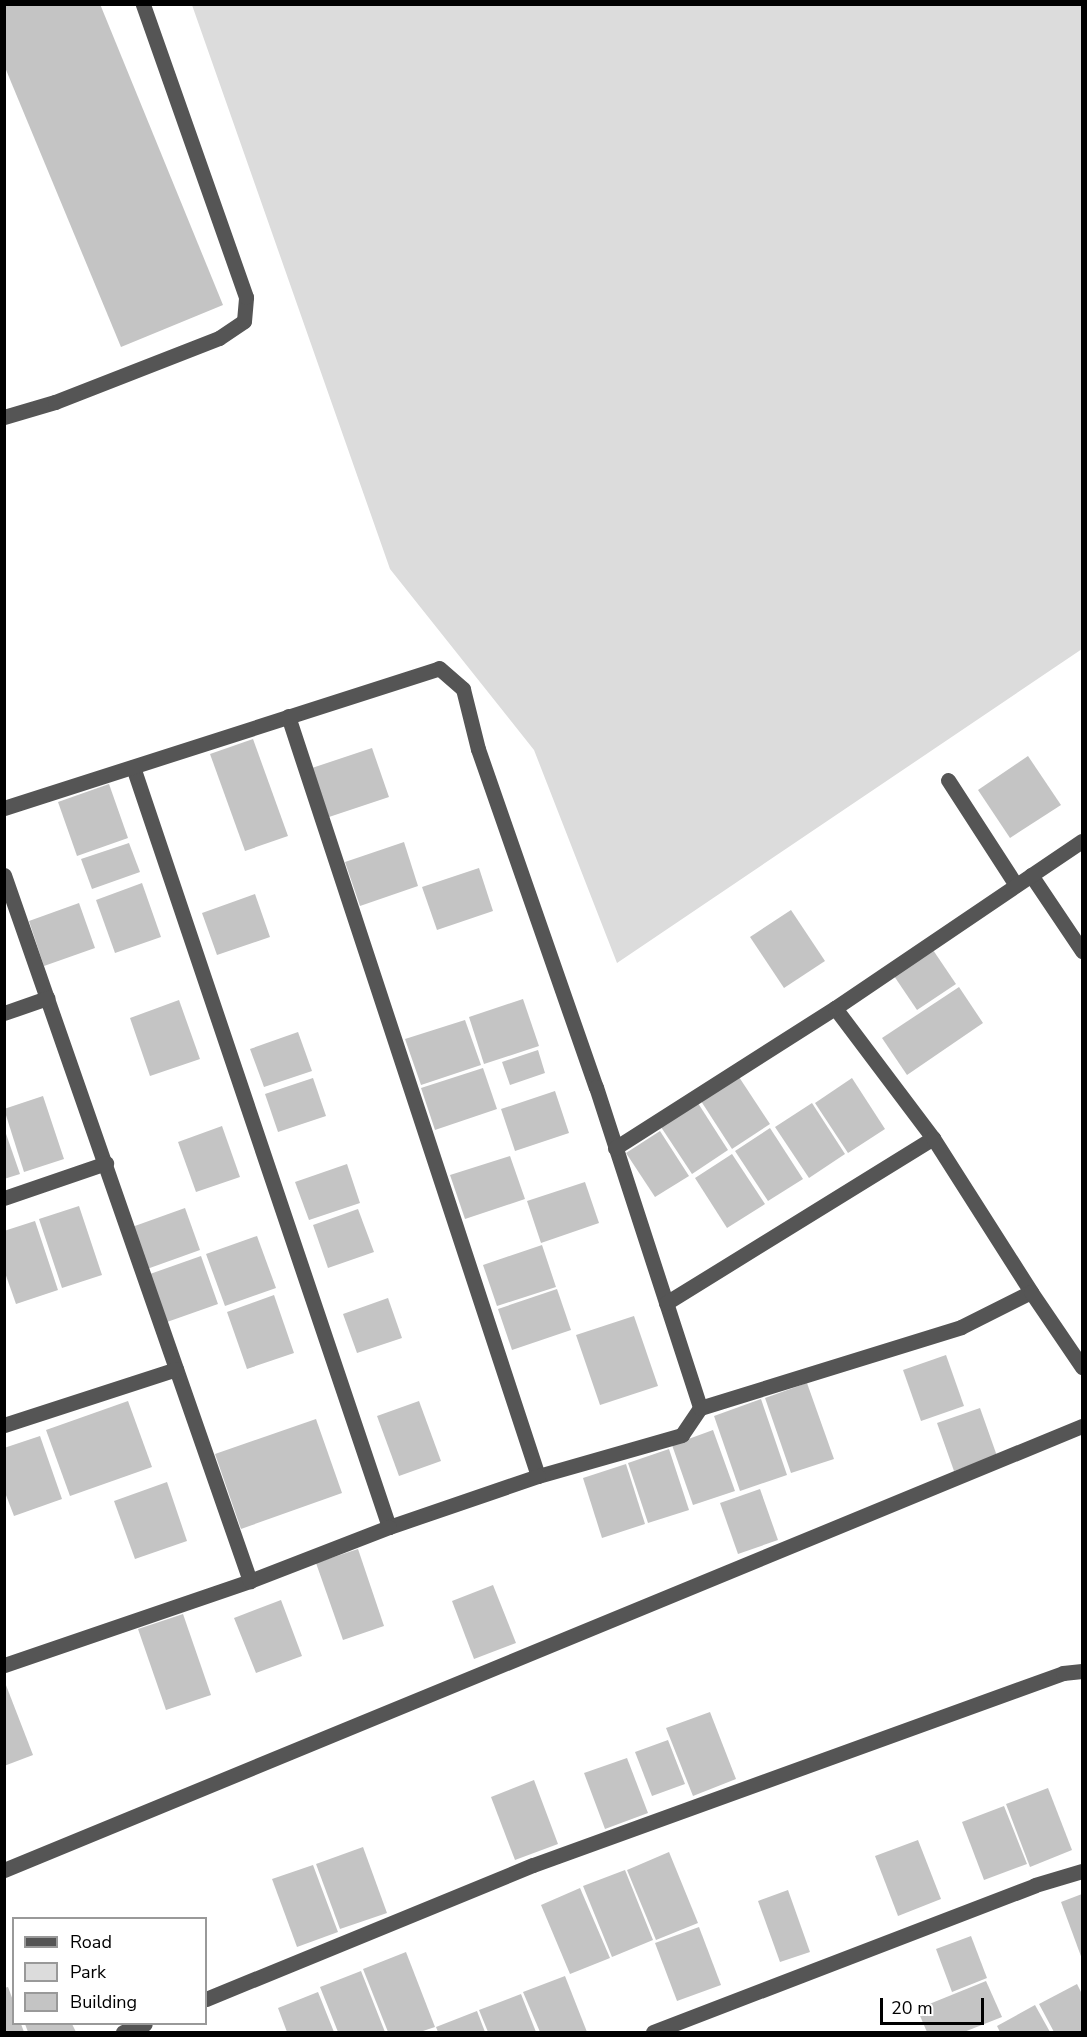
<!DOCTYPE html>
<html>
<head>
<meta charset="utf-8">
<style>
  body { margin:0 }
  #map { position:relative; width:1087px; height:2037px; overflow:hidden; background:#fff; font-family:"Nunito Sans",sans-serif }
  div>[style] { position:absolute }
  .green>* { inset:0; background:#dcdcdc }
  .building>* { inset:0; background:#c4c4c4 }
  .minor>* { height:15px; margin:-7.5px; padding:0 7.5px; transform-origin:7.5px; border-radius:7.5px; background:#555 }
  span { translate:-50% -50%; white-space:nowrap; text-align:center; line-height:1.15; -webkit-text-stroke:6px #fff; paint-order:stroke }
  .frame { position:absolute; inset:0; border:6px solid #000; pointer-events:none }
  .legend { position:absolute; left:12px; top:1917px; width:195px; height:108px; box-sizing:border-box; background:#fff; border:2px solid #999; margin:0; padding:8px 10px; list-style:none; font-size:18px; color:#000 }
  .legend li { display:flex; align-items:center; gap:12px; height:30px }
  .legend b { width:30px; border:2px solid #999 }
  .scale { position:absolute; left:880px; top:1998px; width:104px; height:27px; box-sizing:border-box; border:3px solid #000; border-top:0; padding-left:8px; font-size:18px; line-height:21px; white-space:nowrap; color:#000; -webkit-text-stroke:4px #fff; paint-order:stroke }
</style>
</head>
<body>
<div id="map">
  <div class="green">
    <i style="clip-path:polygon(192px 5px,1082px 5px,1082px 649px,617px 963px,534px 750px,390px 569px)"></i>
  </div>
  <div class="building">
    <i style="clip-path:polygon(4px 4px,100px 4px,223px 305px,121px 347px,4px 65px)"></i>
    <i style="clip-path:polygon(253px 739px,288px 836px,245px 851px,210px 754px)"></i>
    <i style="clip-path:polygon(372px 748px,389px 797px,329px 817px,312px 768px)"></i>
    <i style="clip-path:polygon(1028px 756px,1061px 805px,1010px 838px,978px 790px)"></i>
    <i style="clip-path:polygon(109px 784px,128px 838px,77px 856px,58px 802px)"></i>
    <i style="clip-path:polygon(404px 842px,418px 886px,360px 906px,345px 862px)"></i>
    <i style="clip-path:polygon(129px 843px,140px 872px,92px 889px,81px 859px)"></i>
    <i style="clip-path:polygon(479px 868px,493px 911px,437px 930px,422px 887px)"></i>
    <i style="clip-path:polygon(142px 883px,161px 937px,115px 953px,96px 900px)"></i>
    <i style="clip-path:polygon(255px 894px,270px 937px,217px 955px,202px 913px)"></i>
    <i style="clip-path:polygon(79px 903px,95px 948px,44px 966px,29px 921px)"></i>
    <i style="clip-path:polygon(791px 910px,825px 961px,784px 988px,750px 937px)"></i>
    <i style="clip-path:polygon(931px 947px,956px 984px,917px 1010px,892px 973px)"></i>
    <i style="clip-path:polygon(959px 987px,983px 1023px,907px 1075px,882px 1038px)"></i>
    <i style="clip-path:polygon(523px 999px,539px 1046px,484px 1064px,469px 1017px)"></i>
    <i style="clip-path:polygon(179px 1000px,200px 1059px,150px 1076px,130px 1018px)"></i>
    <i style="clip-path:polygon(465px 1020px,481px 1065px,421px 1085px,405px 1039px)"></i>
    <i style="clip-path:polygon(298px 1032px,312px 1071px,264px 1087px,250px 1049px)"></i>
    <i style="clip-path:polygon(538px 1050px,545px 1073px,510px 1085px,502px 1062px)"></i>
    <i style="clip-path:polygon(483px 1068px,497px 1109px,435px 1130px,421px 1088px)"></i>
    <i style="clip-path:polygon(737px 1074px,770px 1124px,732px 1149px,699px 1098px)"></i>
    <i style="clip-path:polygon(313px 1078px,326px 1116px,278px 1132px,265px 1094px)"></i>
    <i style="clip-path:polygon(852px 1078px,885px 1129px,848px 1153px,815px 1103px)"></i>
    <i style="clip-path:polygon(555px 1091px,569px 1133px,515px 1151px,501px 1109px)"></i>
    <i style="clip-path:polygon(43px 1096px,64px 1159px,24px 1172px,4px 1109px)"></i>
    <i style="clip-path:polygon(696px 1100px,728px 1150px,692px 1174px,659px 1124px)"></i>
    <i style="clip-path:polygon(812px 1103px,845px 1154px,809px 1178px,775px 1127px)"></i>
    <i style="clip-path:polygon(222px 1126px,240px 1177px,196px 1192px,178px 1142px)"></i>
    <i style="clip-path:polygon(4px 1128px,20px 1174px,4px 1179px)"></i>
    <i style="clip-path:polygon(770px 1128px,803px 1179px,768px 1201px,735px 1151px)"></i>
    <i style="clip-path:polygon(660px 1131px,689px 1176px,655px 1197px,626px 1153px)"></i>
    <i style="clip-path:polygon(732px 1154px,765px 1204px,727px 1228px,695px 1178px)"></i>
    <i style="clip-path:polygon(510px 1156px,525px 1199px,465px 1219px,450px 1175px)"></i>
    <i style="clip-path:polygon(347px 1164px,360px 1203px,309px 1220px,295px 1182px)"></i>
    <i style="clip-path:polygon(585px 1182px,599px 1223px,541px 1243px,527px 1201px)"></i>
    <i style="clip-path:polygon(79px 1206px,102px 1275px,62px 1288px,39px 1219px)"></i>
    <i style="clip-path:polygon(185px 1208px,200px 1250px,147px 1269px,132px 1227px)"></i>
    <i style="clip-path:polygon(358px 1209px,374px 1252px,328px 1268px,313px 1225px)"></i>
    <i style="clip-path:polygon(35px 1221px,58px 1290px,16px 1304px,4px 1270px,4px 1231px)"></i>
    <i style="clip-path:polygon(257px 1236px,276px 1288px,225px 1306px,206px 1254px)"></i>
    <i style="clip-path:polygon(542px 1245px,556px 1287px,497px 1306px,483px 1265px)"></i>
    <i style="clip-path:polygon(201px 1256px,218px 1304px,167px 1322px,150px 1274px)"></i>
    <i style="clip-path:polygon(557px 1289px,571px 1330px,512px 1350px,498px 1309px)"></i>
    <i style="clip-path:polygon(274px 1295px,294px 1353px,247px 1369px,227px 1312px)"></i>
    <i style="clip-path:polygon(388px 1298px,402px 1338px,357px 1353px,343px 1314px)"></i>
    <i style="clip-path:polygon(634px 1316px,658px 1386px,600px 1405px,576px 1335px)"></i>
    <i style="clip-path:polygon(946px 1355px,964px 1406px,921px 1421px,903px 1370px)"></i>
    <i style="clip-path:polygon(807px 1383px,834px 1459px,791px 1473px,765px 1398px)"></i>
    <i style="clip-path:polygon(761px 1399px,787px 1475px,740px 1491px,714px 1416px)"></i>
    <i style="clip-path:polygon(128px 1401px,152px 1467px,70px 1496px,46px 1430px)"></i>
    <i style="clip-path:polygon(419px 1401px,441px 1461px,399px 1476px,377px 1416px)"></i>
    <i style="clip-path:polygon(980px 1408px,997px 1456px,954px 1471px,937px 1423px)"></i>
    <i style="clip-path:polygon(316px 1419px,342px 1493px,241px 1529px,215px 1454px)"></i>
    <i style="clip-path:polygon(713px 1430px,735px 1491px,693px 1505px,672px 1445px)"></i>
    <i style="clip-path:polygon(40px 1436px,62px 1499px,14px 1516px,4px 1490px,4px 1448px)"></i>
    <i style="clip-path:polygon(669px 1449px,689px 1510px,648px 1523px,628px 1463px)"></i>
    <i style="clip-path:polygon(626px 1464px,645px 1524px,602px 1538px,583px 1478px)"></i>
    <i style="clip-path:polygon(167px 1482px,187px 1541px,135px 1559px,114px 1501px)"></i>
    <i style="clip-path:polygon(760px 1489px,778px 1540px,738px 1554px,720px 1503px)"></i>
    <i style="clip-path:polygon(358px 1549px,384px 1626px,343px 1640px,316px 1563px)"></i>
    <i style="clip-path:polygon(493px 1585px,516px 1643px,474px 1659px,452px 1601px)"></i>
    <i style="clip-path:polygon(281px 1600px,302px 1656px,256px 1673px,234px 1618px)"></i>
    <i style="clip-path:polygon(183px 1614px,211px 1695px,166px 1710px,138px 1629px)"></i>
    <i style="clip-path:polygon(4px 1680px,33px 1755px,4px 1766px)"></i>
    <i style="clip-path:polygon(710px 1712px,736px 1779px,693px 1796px,666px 1728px)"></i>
    <i style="clip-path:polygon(668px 1740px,685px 1784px,652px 1796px,635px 1752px)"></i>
    <i style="clip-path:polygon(627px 1758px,648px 1813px,605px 1829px,584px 1773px)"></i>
    <i style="clip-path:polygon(534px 1780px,558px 1844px,515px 1860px,491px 1797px)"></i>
    <i style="clip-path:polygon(1048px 1788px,1072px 1850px,1030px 1867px,1006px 1804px)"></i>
    <i style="clip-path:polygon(1004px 1806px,1027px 1864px,984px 1880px,962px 1822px)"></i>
    <i style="clip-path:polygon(918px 1840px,941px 1899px,898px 1916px,875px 1856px)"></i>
    <i style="clip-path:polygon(363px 1847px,387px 1913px,340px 1929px,316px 1864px)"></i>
    <i style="clip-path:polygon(669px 1852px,698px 1923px,656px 1940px,627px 1870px)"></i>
    <i style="clip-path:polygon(313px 1865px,338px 1932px,297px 1947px,272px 1879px)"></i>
    <i style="clip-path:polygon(625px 1870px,653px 1940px,612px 1957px,583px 1886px)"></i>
    <i style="clip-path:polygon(580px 1888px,610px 1958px,570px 1974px,541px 1905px)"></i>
    <i style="clip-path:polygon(788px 1890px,810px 1952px,780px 1962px,758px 1901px)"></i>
    <i style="clip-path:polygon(1082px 1894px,1082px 1959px,1061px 1902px)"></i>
    <i style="clip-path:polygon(699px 1927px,721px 1985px,677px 2001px,655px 1943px)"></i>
    <i style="clip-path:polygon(971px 1936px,987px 1978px,952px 1992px,936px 1949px)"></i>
    <i style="clip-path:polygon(406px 1952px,435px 2027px,420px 2032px,388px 2032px,363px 1969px)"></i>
    <i style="clip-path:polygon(361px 1971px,385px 2032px,338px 2032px,320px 1987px)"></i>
    <i style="clip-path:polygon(565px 1976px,587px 2032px,540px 2032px,523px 1992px)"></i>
    <i style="clip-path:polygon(986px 1981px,1002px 2017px,964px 2032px,927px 2032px,917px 2009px)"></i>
    <i style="clip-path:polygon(1077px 1984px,1082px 1994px,1082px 2032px,1054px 2032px,1039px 2004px)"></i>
    <i style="clip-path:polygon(8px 1987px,14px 2003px,14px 2024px,21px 2024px,24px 2032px,4px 2032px,4px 1988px)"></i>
    <i style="clip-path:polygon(318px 1992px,334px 2032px,287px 2032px,278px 2008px)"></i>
    <i style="clip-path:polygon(521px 1994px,536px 2032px,488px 2032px,479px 2010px)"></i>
    <i style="clip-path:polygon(1035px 2005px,1050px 2032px,1000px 2032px,997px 2026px)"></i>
    <i style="clip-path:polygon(477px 2011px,485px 2032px,438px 2032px,436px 2027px)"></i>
    <i style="clip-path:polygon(25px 2024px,72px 2024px,76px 2032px,28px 2032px)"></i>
  </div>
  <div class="minor">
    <i style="left:4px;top:417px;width:53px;rotate:-16.4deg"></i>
    <i style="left:55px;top:402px;width:176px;rotate:-21.3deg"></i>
    <i style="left:219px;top:338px;width:30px;rotate:-34deg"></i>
    <i style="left:244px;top:321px;width:24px;rotate:-85deg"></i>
    <i style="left:246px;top:297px;width:311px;rotate:-109.4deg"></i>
    <i style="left:288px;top:716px;width:800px;rotate:71.79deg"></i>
    <i style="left:133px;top:767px;width:802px;rotate:71.38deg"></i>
    <i style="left:948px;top:780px;width:125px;rotate:57.1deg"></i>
    <i style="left:4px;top:808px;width:457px;rotate:-17.8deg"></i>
    <i style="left:439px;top:668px;width:32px;rotate:41deg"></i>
    <i style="left:463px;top:689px;width:62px;rotate:76deg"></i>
    <i style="left:478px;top:749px;width:358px;rotate:70.8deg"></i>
    <i style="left:596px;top:1087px;width:337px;rotate:72deg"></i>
    <i style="left:700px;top:1408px;width:32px;rotate:124deg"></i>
    <i style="left:682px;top:1435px;width:150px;rotate:164.1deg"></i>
    <i style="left:538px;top:1476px;width:157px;rotate:161.1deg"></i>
    <i style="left:389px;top:1527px;width:149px;rotate:158.8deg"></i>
    <i style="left:250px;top:1581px;width:260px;rotate:161.1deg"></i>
    <i style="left:4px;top:875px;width:748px;rotate:70.79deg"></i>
    <i style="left:1031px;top:875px;width:92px;rotate:56.1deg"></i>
    <i style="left:835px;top:1008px;width:163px;rotate:53deg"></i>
    <i style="left:4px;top:1013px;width:46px;rotate:-19.2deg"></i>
    <i style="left:615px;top:1148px;width:261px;rotate:-32.5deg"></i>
    <i style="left:835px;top:1008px;width:298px;rotate:-34.1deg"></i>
    <i style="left:4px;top:1198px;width:108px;rotate:-18.9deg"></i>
    <i style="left:666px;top:1303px;width:314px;rotate:-31.7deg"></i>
    <i style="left:933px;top:1138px;width:183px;rotate:57.5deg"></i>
    <i style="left:700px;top:1408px;width:273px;rotate:-17.2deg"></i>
    <i style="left:961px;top:1327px;width:78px;rotate:-26.6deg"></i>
    <i style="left:1031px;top:1292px;width:91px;rotate:55.8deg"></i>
    <i style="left:4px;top:1425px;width:181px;rotate:-18deg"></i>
    <i style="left:4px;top:1870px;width:1166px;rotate:-22.39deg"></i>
    <i style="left:206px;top:1999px;width:353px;rotate:-22.3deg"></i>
    <i style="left:533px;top:1865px;width:564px;rotate:-19.91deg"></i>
    <i style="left:1063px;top:1673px;width:19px;rotate:-6deg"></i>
    <i style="left:123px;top:2032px;width:23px;rotate:-20deg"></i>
    <i style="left:653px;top:2032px;width:409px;rotate:-21deg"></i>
    <i style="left:1035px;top:1885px;width:49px;rotate:-16.6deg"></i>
  </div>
  <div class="frame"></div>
  <ul class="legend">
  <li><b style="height:8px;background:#555"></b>Road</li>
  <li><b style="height:16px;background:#dcdcdc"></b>Park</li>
  <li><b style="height:16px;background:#c4c4c4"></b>Building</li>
  </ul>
  <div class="scale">20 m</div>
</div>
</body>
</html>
